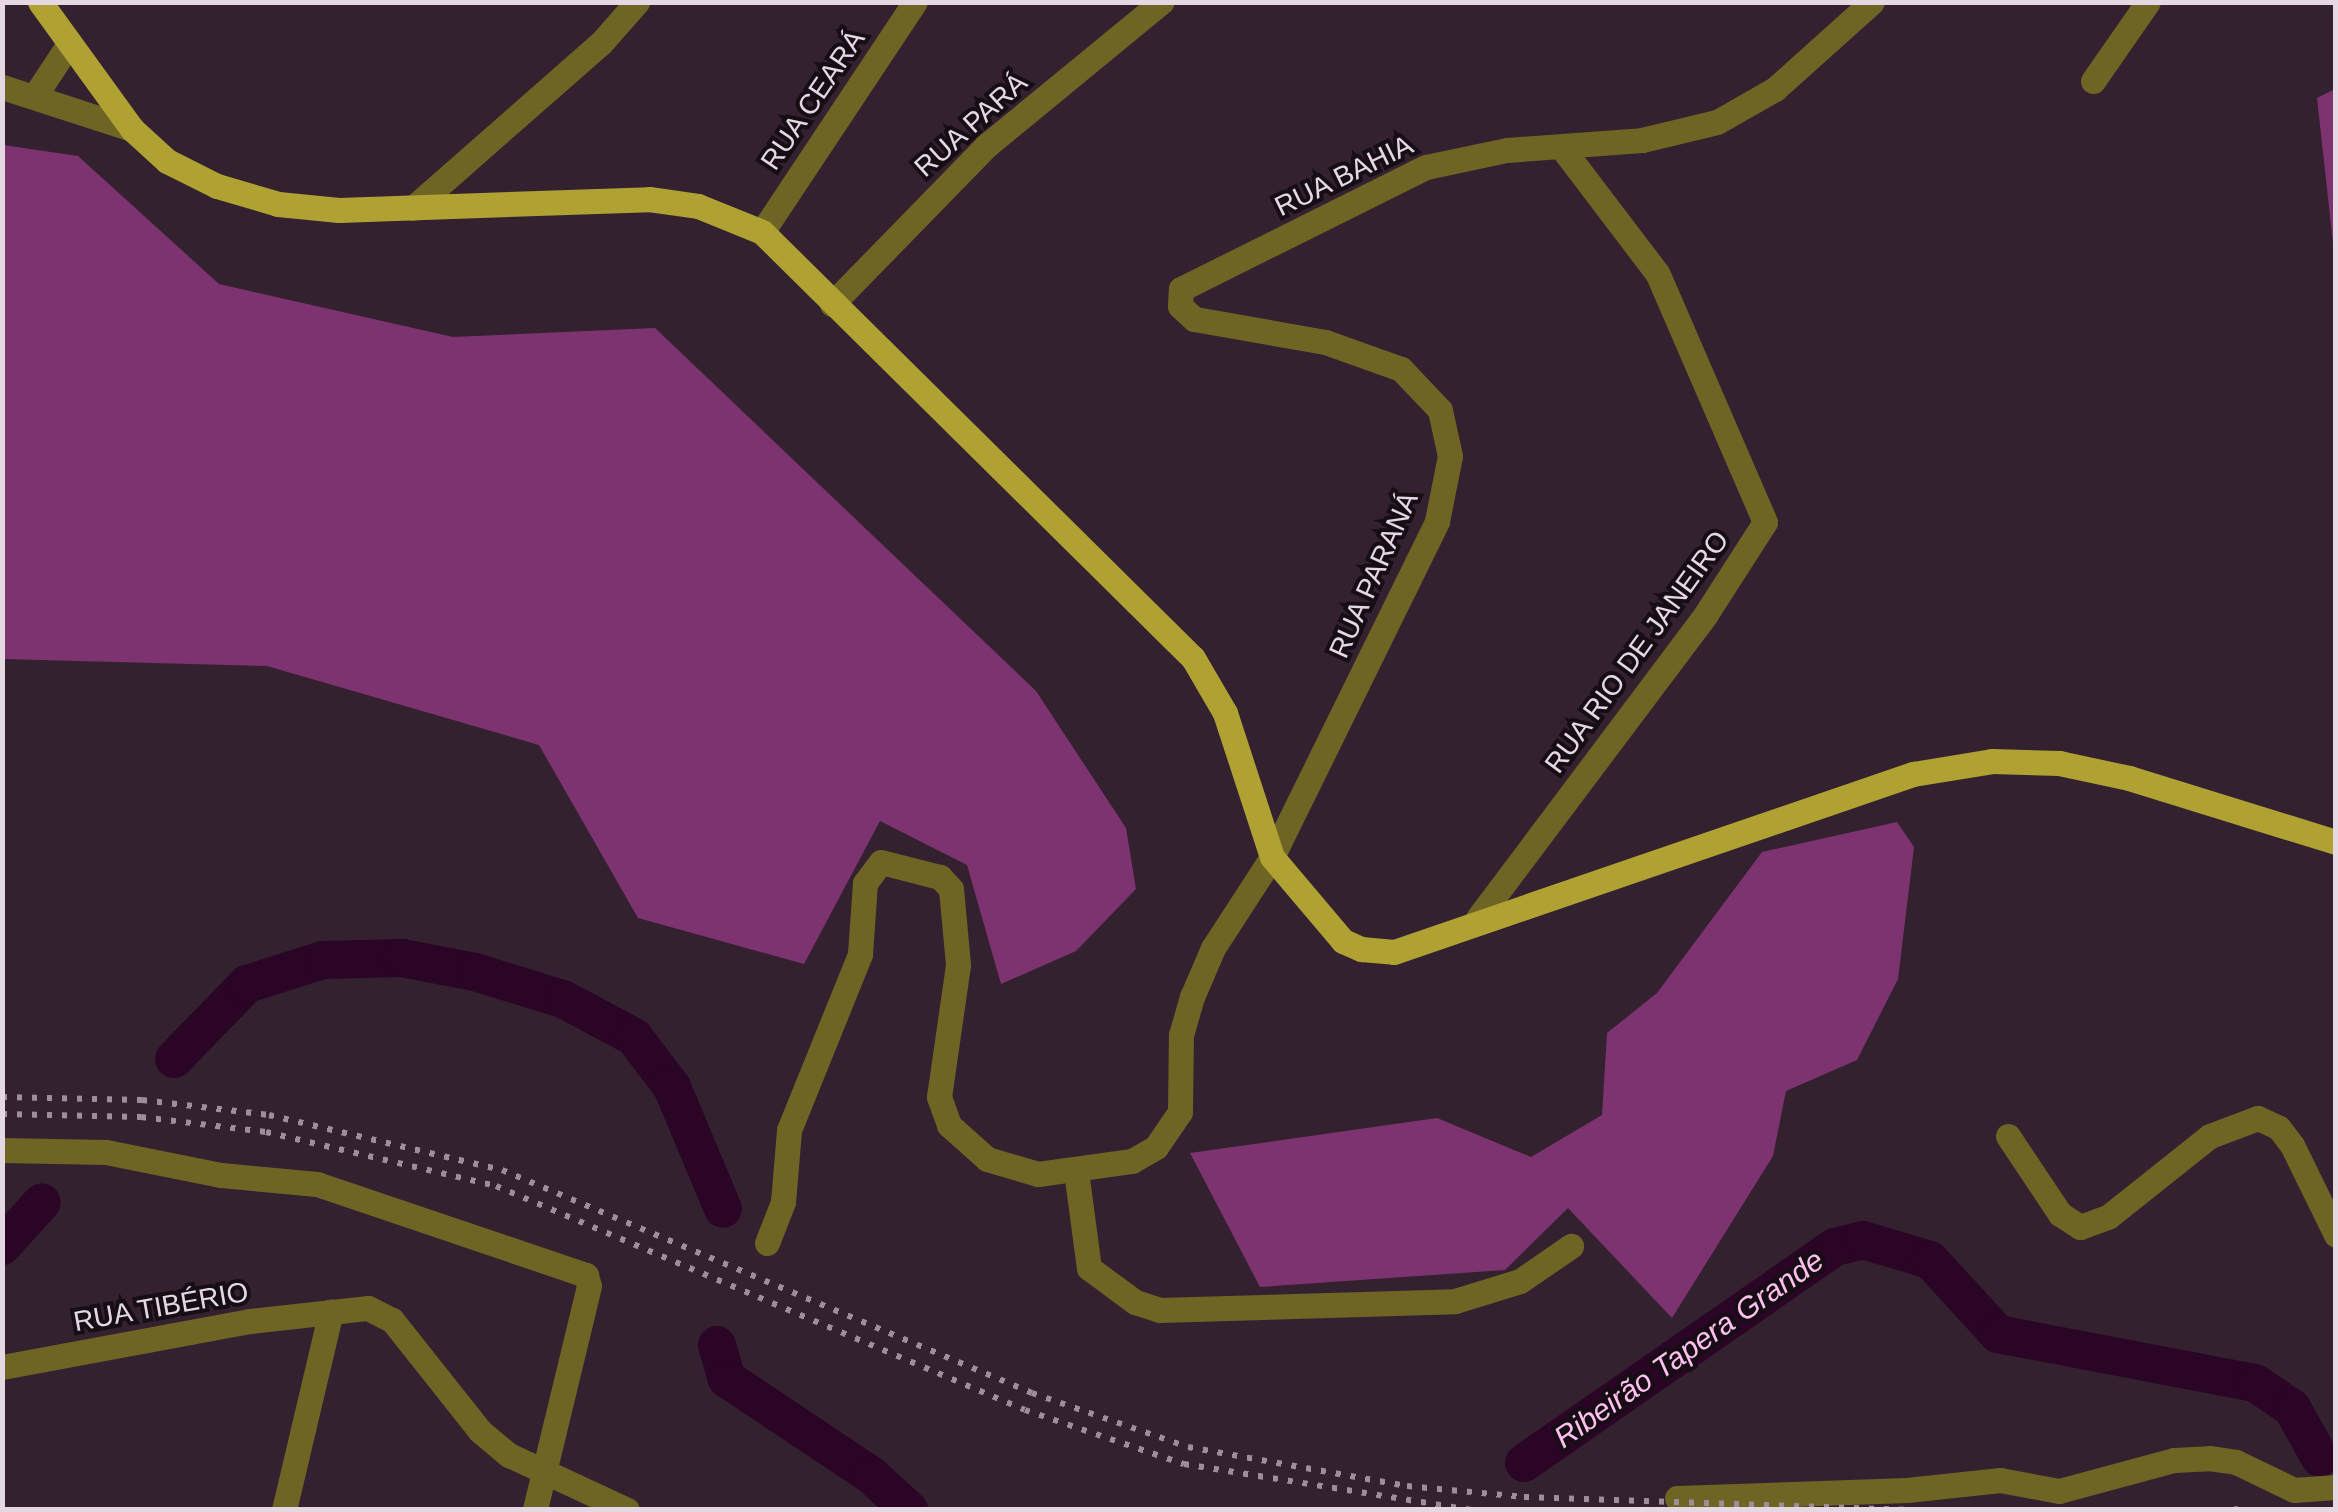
<!DOCTYPE html>
<html>
<head>
<meta charset="utf-8">
<style>
  body { margin:0 }
  #map { position:relative; width:2338px; height:1512px; overflow:hidden; background:#342130; font-family:Helvetica,sans-serif }
  div>[style] { position:absolute }
  .forest>* { inset:0; background:#7c336f }
  .river>* { height:38px; margin:-19px; padding:0 19px; transform-origin:19px; border-radius:19px; background:#2a0525 }
  .path>* { height:4px; margin-top:-2px; transform-origin:0; background:repeating-linear-gradient(90deg,#82727e 0 8px,transparent 0 13px) }
  .minor>* { height:25px; margin:-12.5px; padding:0 12.5px; transform-origin:12.5px; border-radius:12.5px; background:#6e6525 }
  .major>* { height:25px; margin:-12.5px; padding:0 12.5px; transform-origin:12.5px; border-radius:12.5px; background:#b0a133 }
  .rail>* { height:6px; margin-top:-3px; transform-origin:0; background:repeating-linear-gradient(90deg,#9e8e9a 0 5px,transparent 0 15px) }
  span { translate:-50% -50%; white-space:nowrap; text-align:center; line-height:1.15; -webkit-text-stroke:8px #160e14; paint-order:stroke }
  .street-label { font-size:28px; color:#e5d8e2 }
  .water-label { font-size:30px; color:#ffc0f0; font-style:italic }
  .frame { position:absolute; inset:0; border:5px solid #e5d8e2; pointer-events:none }
</style>
</head>
<body>
<div id="map">
  <div class="forest">
    <i style="clip-path:polygon(2335px 89px,2335px 261px,2317px 98px)"></i>
    <i style="clip-path:polygon(3px 145px,78px 156px,219px 284px,453px 337px,655px 328px,1036px 691px,1126px 828px,1136px 889px,1076px 951px,1001px 984px,967px 865px,880px 821px,804px 964px,638px 918px,539px 745px,267px 666px,3px 659px)"></i>
    <i style="clip-path:polygon(1897px 822px,1914px 847px,1898px 979px,1857px 1060px,1786px 1091px,1773px 1156px,1672px 1318px,1568px 1208px,1505px 1270px,1260px 1287px,1190px 1153px,1437px 1118px,1531px 1157px,1602px 1115px,1607px 1033px,1657px 993px,1762px 852px)"></i>
  </div>
  <div class="river">
    <i style="left:174px;top:1059px;width:105px;rotate:-45.8deg"></i>
    <i style="left:247px;top:984px;width:80px;rotate:-17.5deg"></i>
    <i style="left:323px;top:960px;width:79px;rotate:-1.5deg"></i>
    <i style="left:402px;top:958px;width:74px;rotate:10.9deg"></i>
    <i style="left:475px;top:972px;width:92px;rotate:17.1deg"></i>
    <i style="left:563px;top:999px;width:81px;rotate:28.2deg"></i>
    <i style="left:634px;top:1037px;width:63px;rotate:52.8deg"></i>
    <i style="left:672px;top:1087px;width:132px;rotate:67.3deg"></i>
    <i style="left:2px;top:1246px;width:59px;rotate:-47.7deg"></i>
    <i style="left:717px;top:1345px;width:35px;rotate:74deg"></i>
    <i style="left:727px;top:1379px;width:173px;rotate:33.7deg"></i>
    <i style="left:871px;top:1475px;width:52px;rotate:42.6deg"></i>
    <i style="left:1524px;top:1463px;width:379px;rotate:-34.8deg"></i>
    <i style="left:1835px;top:1247px;width:29px;rotate:-14deg"></i>
    <i style="left:1863px;top:1240px;width:70px;rotate:16.6deg"></i>
    <i style="left:1930px;top:1260px;width:100px;rotate:47.4deg"></i>
    <i style="left:1998px;top:1334px;width:262px;rotate:10.8deg"></i>
    <i style="left:2255px;top:1383px;width:45px;rotate:34deg"></i>
    <i style="left:2292px;top:1408px;width:57px;rotate:60.8deg"></i>
  </div>
  <div class="path">
    <i style="left:2236px;top:1506px;width:4px;rotate:90deg"></i>
  </div>
  <div class="minor">
    <i style="left:2093px;top:81px;width:96px;rotate:-55.2deg"></i>
    <i style="left:2px;top:87px;width:137px;rotate:17.9deg"></i>
    <i style="left:36px;top:94px;width:60px;rotate:-56.6deg"></i>
    <i style="left:413px;top:208px;width:250px;rotate:-41.3deg"></i>
    <i style="left:601px;top:43px;width:55px;rotate:-48.7deg"></i>
    <i style="left:762px;top:232px;width:276px;rotate:-56.4deg"></i>
    <i style="left:832px;top:304px;width:221px;rotate:-45.7deg"></i>
    <i style="left:986px;top:146px;width:227px;rotate:-39.4deg"></i>
    <i style="left:1478px;top:918px;width:380px;rotate:-53.1deg"></i>
    <i style="left:1706px;top:614px;width:109px;rotate:-57.3deg"></i>
    <i style="left:1765px;top:522px;width:271px;rotate:-113.4deg"></i>
    <i style="left:1657px;top:273px;width:157px;rotate:-127.2deg"></i>
    <i style="left:2008px;top:1136px;width:94px;rotate:56.3deg"></i>
    <i style="left:2060px;top:1214px;width:24px;rotate:33deg"></i>
    <i style="left:2080px;top:1227px;width:30px;rotate:-20deg"></i>
    <i style="left:2108px;top:1217px;width:130px;rotate:-38.5deg"></i>
    <i style="left:2210px;top:1136px;width:51px;rotate:-20.6deg"></i>
    <i style="left:2258px;top:1118px;width:23px;rotate:25deg"></i>
    <i style="left:2279px;top:1128px;width:21px;rotate:53deg"></i>
    <i style="left:2292px;top:1145px;width:100px;rotate:63.9deg"></i>
    <i style="left:2px;top:1150px;width:104px;rotate:1.1deg"></i>
    <i style="left:106px;top:1152px;width:117px;rotate:11.3deg"></i>
    <i style="left:221px;top:1175px;width:96px;rotate:5.4deg"></i>
    <i style="left:317px;top:1184px;width:284px;rotate:18.7deg"></i>
    <i style="left:586px;top:1275px;width:11px;rotate:75deg"></i>
    <i style="left:589px;top:1286px;width:230px;rotate:103.6deg"></i>
    <i style="left:1076px;top:1171px;width:98px;rotate:82.4deg"></i>
    <i style="left:1089px;top:1268px;width:57px;rotate:36.5deg"></i>
    <i style="left:1135px;top:1302px;width:25px;rotate:18deg"></i>
    <i style="left:1159px;top:1310px;width:296px;rotate:-1.7deg"></i>
    <i style="left:1455px;top:1301px;width:68px;rotate:-17.1deg"></i>
    <i style="left:1520px;top:1281px;width:62px;rotate:-34.5deg"></i>
    <i style="left:767px;top:1243px;width:44px;rotate:-68.7deg"></i>
    <i style="left:783px;top:1202px;width:72px;rotate:-85.2deg"></i>
    <i style="left:789px;top:1130px;width:190px;rotate:-68deg"></i>
    <i style="left:860px;top:954px;width:71px;rotate:-86deg"></i>
    <i style="left:865px;top:883px;width:26px;rotate:-53deg"></i>
    <i style="left:881px;top:862px;width:61px;rotate:14.3deg"></i>
    <i style="left:940px;top:877px;width:16px;rotate:47deg"></i>
    <i style="left:951px;top:889px;width:76px;rotate:84.7deg"></i>
    <i style="left:958px;top:965px;width:133px;rotate:98.2deg"></i>
    <i style="left:939px;top:1097px;width:30px;rotate:70deg"></i>
    <i style="left:949px;top:1125px;width:51px;rotate:41.8deg"></i>
    <i style="left:987px;top:1159px;width:53px;rotate:16.4deg"></i>
    <i style="left:1038px;top:1174px;width:95px;rotate:-7.9deg"></i>
    <i style="left:1132px;top:1161px;width:28px;rotate:-30deg"></i>
    <i style="left:1156px;top:1147px;width:42px;rotate:-55.6deg"></i>
    <i style="left:1180px;top:1112px;width:77px;rotate:-89.3deg"></i>
    <i style="left:1181px;top:1035px;width:40px;rotate:-74deg"></i>
    <i style="left:1192px;top:997px;width:53px;rotate:-66.8deg"></i>
    <i style="left:1213px;top:948px;width:108px;rotate:-57deg"></i>
    <i style="left:1272px;top:857px;width:374px;rotate:-63.8deg"></i>
    <i style="left:1437px;top:521px;width:66px;rotate:-78.7deg"></i>
    <i style="left:1450px;top:456px;width:47px;rotate:-102.3deg"></i>
    <i style="left:1440px;top:410px;width:57px;rotate:-133.6deg"></i>
    <i style="left:1401px;top:369px;width:81px;rotate:-160.4deg"></i>
    <i style="left:1325px;top:342px;width:133px;rotate:-170deg"></i>
    <i style="left:1194px;top:319px;width:19px;rotate:-137deg"></i>
    <i style="left:1180px;top:306px;width:17px;rotate:-87deg"></i>
    <i style="left:1181px;top:289px;width:274px;rotate:-26.5deg"></i>
    <i style="left:1426px;top:167px;width:83px;rotate:-11.9deg"></i>
    <i style="left:1507px;top:150px;width:135px;rotate:-4.2deg"></i>
    <i style="left:1642px;top:140px;width:77px;rotate:-13.5deg"></i>
    <i style="left:1717px;top:122px;width:67px;rotate:-29.6deg"></i>
    <i style="left:1775px;top:89px;width:130px;rotate:-41.9deg"></i>
    <i style="left:2px;top:1367px;width:252px;rotate:-10.5deg"></i>
    <i style="left:250px;top:1321px;width:119px;rotate:-6.3deg"></i>
    <i style="left:368px;top:1308px;width:27px;rotate:27deg"></i>
    <i style="left:392px;top:1320px;width:142px;rotate:51.6deg"></i>
    <i style="left:480px;top:1431px;width:38px;rotate:40deg"></i>
    <i style="left:509px;top:1455px;width:130px;rotate:25deg"></i>
    <i style="left:1677px;top:1498px;width:230px;rotate:-2deg"></i>
    <i style="left:1907px;top:1490px;width:94px;rotate:-6.1deg"></i>
    <i style="left:2000px;top:1480px;width:60px;rotate:10.6deg"></i>
    <i style="left:2059px;top:1491px;width:119px;rotate:-15.1deg"></i>
    <i style="left:2174px;top:1460px;width:35px;rotate:-3deg"></i>
    <i style="left:2209px;top:1458px;width:27px;rotate:8deg"></i>
    <i style="left:2236px;top:1462px;width:64px;rotate:25.8deg"></i>
    <i style="left:2294px;top:1490px;width:42px;rotate:-4.1deg"></i>
    <i style="left:284px;top:1510px;width:204px;rotate:-76.7deg"></i>
  </div>
  <div class="major">
    <i style="left:40px;top:2px;width:157px;rotate:54.1deg"></i>
    <i style="left:132px;top:129px;width:47px;rotate:42.4deg"></i>
    <i style="left:167px;top:161px;width:56px;rotate:26.6deg"></i>
    <i style="left:217px;top:186px;width:64px;rotate:16.4deg"></i>
    <i style="left:278px;top:204px;width:61px;rotate:5.6deg"></i>
    <i style="left:339px;top:210px;width:310px;rotate:-2deg"></i>
    <i style="left:649px;top:199px;width:49px;rotate:8.1deg"></i>
    <i style="left:698px;top:206px;width:69px;rotate:22.1deg"></i>
    <i style="left:762px;top:232px;width:606px;rotate:44.67deg"></i>
    <i style="left:1193px;top:658px;width:64px;rotate:59.8deg"></i>
    <i style="left:1225px;top:713px;width:151px;rotate:71.9deg"></i>
    <i style="left:1272px;top:857px;width:110px;rotate:49.8deg"></i>
    <i style="left:1343px;top:941px;width:20px;rotate:24deg"></i>
    <i style="left:1361px;top:949px;width:33px;rotate:5deg"></i>
    <i style="left:1394px;top:952px;width:549px;rotate:-18.93deg"></i>
    <i style="left:1913px;top:774px;width:80px;rotate:-9.3deg"></i>
    <i style="left:1992px;top:761px;width:67px;rotate:1.7deg"></i>
    <i style="left:2059px;top:763px;width:72px;rotate:12.1deg"></i>
    <i style="left:2129px;top:778px;width:217px;rotate:17.2deg"></i>
  </div>
  <div class="rail">
    <i style="left:2px;top:1097px;width:140px;rotate:1.2deg"></i>
    <i style="left:142px;top:1100px;width:128px;rotate:6.7deg"></i>
    <i style="left:269px;top:1115px;width:239px;rotate:13.3deg"></i>
    <i style="left:502px;top:1170px;width:575px;rotate:22.82deg"></i>
    <i style="left:1032px;top:1393px;width:165px;rotate:19.1deg"></i>
    <i style="left:1188px;top:1447px;width:222px;rotate:10.1deg"></i>
    <i style="left:1407px;top:1486px;width:118px;rotate:5.4deg"></i>
    <i style="left:1524px;top:1497px;width:396px;rotate:1.9deg"></i>
    <i style="left:2px;top:1114px;width:139px;rotate:1.2deg"></i>
    <i style="left:141px;top:1117px;width:126px;rotate:6.8deg"></i>
    <i style="left:266px;top:1132px;width:236px;rotate:13.2deg"></i>
    <i style="left:496px;top:1186px;width:574px;rotate:22.95deg"></i>
    <i style="left:1025px;top:1410px;width:168px;rotate:18.8deg"></i>
    <i style="left:1184px;top:1464px;width:291px;rotate:9.1deg"></i>
  </div>
  <div class="street-label">
    <span style="left:813px;top:100px;rotate:-56deg">RUA CEARÁ</span>
    <span style="left:971px;top:125px;rotate:-42deg">RUA PARÁ</span>
    <span style="left:1344px;top:176px;rotate:-26deg">RUA BAHIA</span>
    <span style="left:1374px;top:575px;rotate:-66deg">RUA PARANÁ</span>
    <span style="left:1637px;top:652px;rotate:-54deg">RUA RIO DE JANEIRO</span>
    <span style="left:161px;top:1307px;rotate:-10deg">RUA TIBÉRIO</span>
  </div>
  <div class="water-label">
    <span style="left:1689px;top:1349px;rotate:-35deg">Ribeirão Tapera Grande</span>
  </div>
  <div class="frame"></div>
</div>
</body>
</html>
